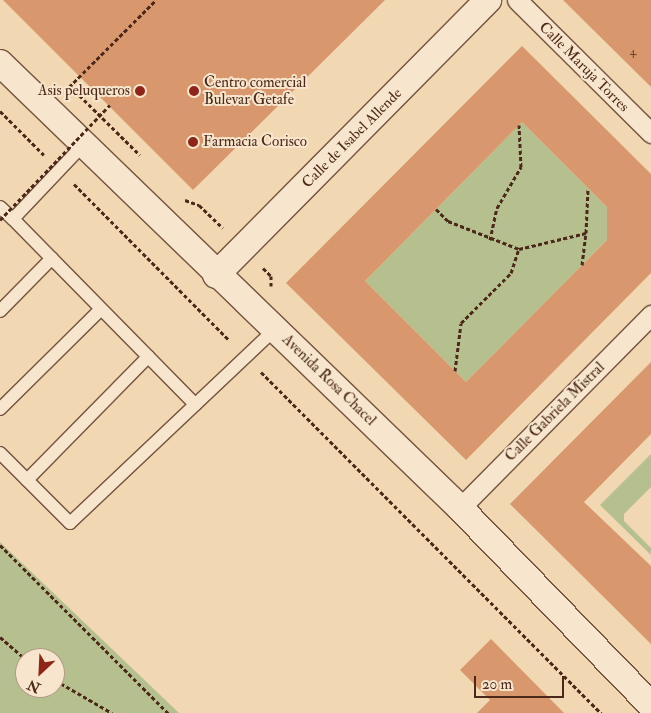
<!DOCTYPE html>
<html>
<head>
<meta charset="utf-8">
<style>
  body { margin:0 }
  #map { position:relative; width:651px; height:713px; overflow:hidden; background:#f2d8b2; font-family:"IM FELL Double Pica",serif }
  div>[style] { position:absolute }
  .green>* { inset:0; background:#b6c08f }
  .building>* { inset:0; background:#d8976d }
  .path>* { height:3px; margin-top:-1.5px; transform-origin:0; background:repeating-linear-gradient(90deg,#4b281a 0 4px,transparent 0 6.5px) }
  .roads { filter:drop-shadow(1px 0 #755440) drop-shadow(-1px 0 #755440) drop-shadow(0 1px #755440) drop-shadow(0 -1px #755440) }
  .service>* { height:12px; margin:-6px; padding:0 6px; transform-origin:6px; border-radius:6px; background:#f7e6cd }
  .pedestrian>* { height:19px; margin:-9.5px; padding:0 9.5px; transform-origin:9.5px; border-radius:9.5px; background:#f7e6cd }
  .minor>* { height:26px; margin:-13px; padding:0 13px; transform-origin:13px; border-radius:13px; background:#f7e6cd }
  .path-bridge>* { height:3px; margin-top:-1.5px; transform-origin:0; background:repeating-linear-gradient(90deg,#4b281a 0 4px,transparent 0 6.5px) }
  .dots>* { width:14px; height:14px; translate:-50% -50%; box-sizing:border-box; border:2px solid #f7e6cd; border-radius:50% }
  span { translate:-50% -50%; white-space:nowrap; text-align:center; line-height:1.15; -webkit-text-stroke:4px #f7e6cd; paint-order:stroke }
  .number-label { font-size:12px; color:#6e442f }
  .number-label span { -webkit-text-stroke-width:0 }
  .street-label { font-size:15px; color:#4b281a }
  .poi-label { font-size:15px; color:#4b281a }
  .left { translate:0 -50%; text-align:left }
  .right { translate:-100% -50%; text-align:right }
  .north { position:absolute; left:15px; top:648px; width:50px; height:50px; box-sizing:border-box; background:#f7e6cd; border:1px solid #b29a85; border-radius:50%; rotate:205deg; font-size:14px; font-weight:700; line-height:20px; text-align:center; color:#4b281a }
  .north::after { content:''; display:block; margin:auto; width:18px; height:22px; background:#8f2418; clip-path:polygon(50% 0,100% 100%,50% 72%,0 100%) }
  .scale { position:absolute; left:474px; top:676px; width:90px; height:22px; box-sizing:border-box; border:2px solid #4b281a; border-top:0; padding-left:6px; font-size:15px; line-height:18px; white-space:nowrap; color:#4b281a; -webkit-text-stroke:4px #f7e6cd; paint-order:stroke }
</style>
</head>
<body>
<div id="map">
  <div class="green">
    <i style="clip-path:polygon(522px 122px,607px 207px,607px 240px,466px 382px,365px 281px)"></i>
    <i style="clip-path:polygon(651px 454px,651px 487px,624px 514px,624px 521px,651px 548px,651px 555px,600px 505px)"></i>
    <i style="clip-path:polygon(evenodd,0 542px,179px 713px,0 713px,0 542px,25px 658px,55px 658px,55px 688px,25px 688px,25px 658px)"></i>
  </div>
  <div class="building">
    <i style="clip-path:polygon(3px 0,385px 0,193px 190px)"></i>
    <i style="clip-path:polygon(563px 0,651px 0,651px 87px)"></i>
    <i style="clip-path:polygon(evenodd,522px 46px,651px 174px,651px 273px,466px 460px,286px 283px,522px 46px,522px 122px,607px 207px,607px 240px,466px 382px,365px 281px,522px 122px)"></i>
    <i style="clip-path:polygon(651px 362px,651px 434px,584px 502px,651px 566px,651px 644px,510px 504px)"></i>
    <i style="clip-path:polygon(491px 639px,564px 713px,477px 713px,490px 700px,460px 670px)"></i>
  </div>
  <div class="path">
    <i style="left:70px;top:86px;width:98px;rotate:44.6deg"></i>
    <i style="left:69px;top:87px;width:123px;rotate:-45deg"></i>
    <i style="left:0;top:111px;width:62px;rotate:45deg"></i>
    <i style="left:74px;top:184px;width:221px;rotate:45.2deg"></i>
    <i style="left:185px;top:200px;width:15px;rotate:20deg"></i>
    <i style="left:199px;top:205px;width:33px;rotate:44deg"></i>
    <i style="left:436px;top:209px;width:17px;rotate:45deg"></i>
    <i style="left:448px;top:221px;width:76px;rotate:21.5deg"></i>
    <i style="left:490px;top:240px;width:33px;rotate:-78deg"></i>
    <i style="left:497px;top:208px;width:48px;rotate:-59.7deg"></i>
    <i style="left:521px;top:167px;width:42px;rotate:-92.7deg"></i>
    <i style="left:582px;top:265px;width:32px;rotate:-83deg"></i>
    <i style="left:263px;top:268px;width:11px;rotate:45deg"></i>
    <i style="left:271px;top:276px;width:10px;rotate:90deg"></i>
    <i style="left:455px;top:371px;width:48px;rotate:-82.9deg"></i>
    <i style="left:461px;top:323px;width:71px;rotate:-45deg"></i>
    <i style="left:511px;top:273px;width:25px;rotate:-72deg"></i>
    <i style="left:519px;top:249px;width:69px;rotate:-13.4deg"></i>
    <i style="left:586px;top:233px;width:44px;rotate:-87.4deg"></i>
    <i style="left:261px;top:372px;width:482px;rotate:45.1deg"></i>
    <i style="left:0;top:545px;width:238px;rotate:45deg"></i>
    <i style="left:0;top:637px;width:33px;rotate:41deg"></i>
    <i style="left:55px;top:680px;width:66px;rotate:30.1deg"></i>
  </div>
  <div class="roads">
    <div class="service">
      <i style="left:0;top:207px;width:18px;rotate:43deg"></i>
      <i style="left:13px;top:219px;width:102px;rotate:-46.6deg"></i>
      <i style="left:13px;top:219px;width:260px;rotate:45.5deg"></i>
      <i style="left:0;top:311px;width:74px;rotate:-45.5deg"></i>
      <i style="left:0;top:409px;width:142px;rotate:-44.7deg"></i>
      <i style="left:0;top:453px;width:99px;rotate:45deg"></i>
      <i style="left:70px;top:523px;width:284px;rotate:-43.4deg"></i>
      <i style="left:27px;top:480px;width:173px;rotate:-45.5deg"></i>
    </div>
    <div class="pedestrian">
      <i style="left:517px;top:0;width:189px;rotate:44.8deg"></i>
      <i style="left:460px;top:508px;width:272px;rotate:-45.3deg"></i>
    </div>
    <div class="minor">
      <i style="left:0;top:63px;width:640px;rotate:44.05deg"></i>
      <i style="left:460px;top:508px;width:274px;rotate:45.9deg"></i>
      <i style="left:216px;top:275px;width:387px;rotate:-45.3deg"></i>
    </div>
  </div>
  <div class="path-bridge">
    <i style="left:0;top:220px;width:159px;rotate:-46.3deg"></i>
  </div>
  <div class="dots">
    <i style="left:140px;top:91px;background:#8f2418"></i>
    <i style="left:194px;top:91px;background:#8f2418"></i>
    <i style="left:193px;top:142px;background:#8f2418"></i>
  </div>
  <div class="number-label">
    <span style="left:633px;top:52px">4</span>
  </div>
  <div class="street-label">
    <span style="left:584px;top:67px;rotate:45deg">Calle Maruja Torres</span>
    <span style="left:352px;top:138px;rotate:-45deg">Calle de Isabel Allende</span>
    <span style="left:329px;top:380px;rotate:44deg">Avenida Rosa Chacel</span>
    <span style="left:555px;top:412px;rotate:-45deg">Calle Gabriela Mistral</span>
  </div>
  <div class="poi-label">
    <span class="left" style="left:204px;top:91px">Centro comercial<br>Bulevar Getafe</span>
    <span class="right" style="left:130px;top:91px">Asis peluqueros</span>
    <span class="left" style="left:203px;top:142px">Farmacia Corisco</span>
  </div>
  <div class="north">N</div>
  <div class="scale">20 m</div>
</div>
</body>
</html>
